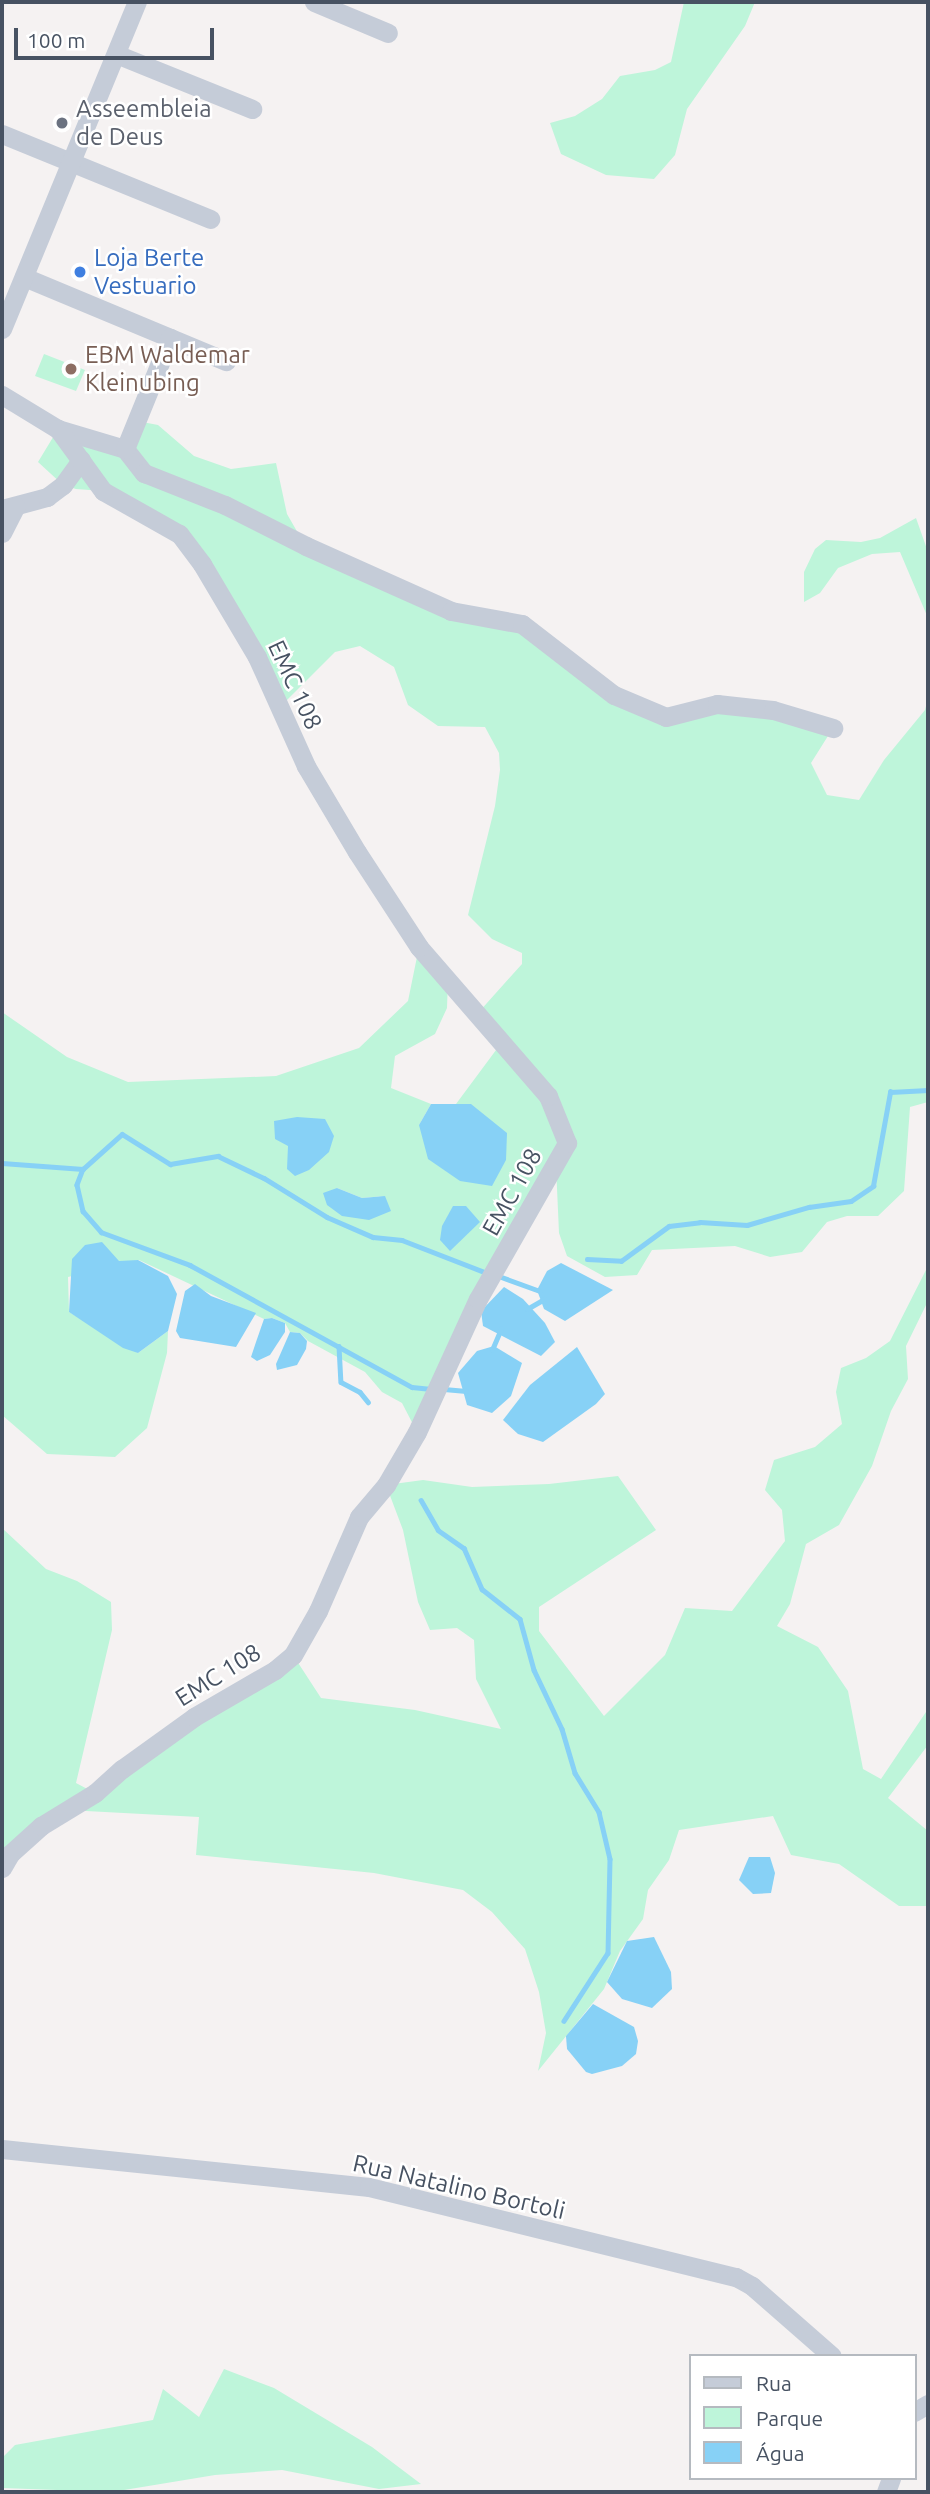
<!DOCTYPE html>
<html>
<head>
<meta charset="utf-8">
<style>
  body { margin:0 }
  #map { position:relative; width:930px; height:2494px; overflow:hidden; background:#f5f2f2; font-family:Ubuntu,sans-serif }
  div>[style] { position:absolute }
  .green>* { inset:0; background:#bef5da }
  .water>* { inset:0; background:#87d1f6 }
  .stream>* { height:4.5px; margin:-2.25px; padding:0 2.25px; transform-origin:2.25px; border-radius:2.25px; background:#87d1f6 }
  .minor>* { height:19px; margin:-9.5px; padding:0 9.5px; transform-origin:9.5px; border-radius:9.5px; background:#c5ccd8 }
  .dots>* { width:19px; height:19px; translate:-50% -50%; box-sizing:border-box; border:4px solid #fff; border-radius:50% }
  span { translate:-50% -50%; white-space:nowrap; text-align:center; line-height:1.15; -webkit-text-stroke:5px #fff; paint-order:stroke }
  .worship-label { font-size:24px; color:#5b616d }
  .left { translate:0 -50%; text-align:left }
  .shop-label { font-size:24px; color:#366cbe }
  .education-label { font-size:24px; color:#785e54 }
  .street-label { font-size:24px; color:#475262 }
  .frame { position:absolute; inset:0; border:4px solid #475262; pointer-events:none }
  .legend { position:absolute; left:689px; top:2354px; width:228px; height:126px; box-sizing:border-box; background:#fff; border:2px solid #b5bac0; margin:0; padding:9px 12px; list-style:none; font-size:21px; color:#475262 }
  .legend li { display:flex; align-items:center; gap:14px; height:35px }
  .legend b { width:35px; border:2px solid #b5bac0 }
  .scale { position:absolute; left:14px; top:28px; width:200px; height:32px; box-sizing:border-box; border:4px solid #475262; border-top:0; padding-left:9px; font-size:21px; line-height:24px; white-space:nowrap; color:#475262; -webkit-text-stroke:5px #fff; paint-order:stroke }
</style>
</head>
<body>
<div id="map">
  <div class="green">
    <i style="clip-path:polygon(684px 2px,755px 2px,745px 26px,687px 109px,675px 155px,654px 179px,606px 175px,561px 154px,550px 123px,575px 116px,602px 99px,620px 76px,655px 70px,671px 62px)"></i>
    <i style="clip-path:polygon(44px 354px,85px 370px,76px 391px,35px 376px)"></i>
    <i style="clip-path:polygon(evenodd,137px 421px,158px 425px,194px 456px,231px 469px,276px 463px,287px 514px,306px 547px,451px 611px,522px 624px,614px 695px,666px 717px,717px 704px,833px 728px,811px 763px,827px 795px,859px 800px,884px 760px,925px 710px,928px 698px,928px 1102px,910px 1107px,904px 1191px,878px 1216px,847px 1216px,827px 1222px,802px 1252px,770px 1257px,735px 1246px,652px 1250px,637px 1275px,605px 1277px,567px 1256px,559px 1233px,556px 1166px,417px 1432px,402px 1403px,382px 1392px,365px 1372px,308px 1341px,300px 1333px,290px 1332px,285px 1323px,272px 1318px,264px 1319px,139px 1260px,68px 1277px,69px 1312px,138px 1353px,168px 1331px,167px 1353px,147px 1428px,115px 1457px,47px 1454px,2px 1415px,2px 1012px,67px 1057px,128px 1082px,276px 1076px,359px 1048px,408px 1001px,419px 947px,448px 979px,447px 1008px,435px 1034px,395px 1056px,391px 1088px,431px 1104px,419px 1125px,471px 1104px,456px 1104px,502px 1042px,478px 1013px,522px 964px,522px 953px,492px 939px,468px 915px,495px 806px,500px 770px,499px 753px,485px 727px,438px 726px,408px 705px,394px 667px,360px 646px,335px 652px,280px 707px,179px 534px,103px 491px,76px 489px,63px 485px,38px 462px,58px 429px,125px 449px,137px 421px,337px 1188px,362px 1198px,385px 1196px,327px 1205px,337px 1188px)"></i>
    <i style="clip-path:polygon(916px 518px,928px 552px,928px 618px,900px 552px,872px 554px,838px 568px,820px 593px,804px 602px,804px 572px,815px 549px,826px 540px,861px 542px,880px 538px)"></i>
    <i style="clip-path:polygon(928px 1266px,928px 1301px,906px 1346px,908px 1379px,891px 1411px,872px 1466px,839px 1525px,806px 1544px,790px 1604px,777px 1626px,818px 1647px,848px 1691px,863px 1769px,881px 1779px,928px 1709px,928px 1745px,888px 1798px,928px 1831px,928px 1906px,899px 1906px,839px 1864px,791px 1855px,773px 1816px,679px 1830px,669px 1860px,648px 1890px,643px 1919px,620px 1951px,604px 1989px,538px 2071px,546px 2033px,539px 1992px,525px 1949px,492px 1912px,463px 1890px,374px 1873px,196px 1855px,199px 1817px,67px 1810px,2px 1868px,2px 1528px,46px 1569px,77px 1581px,111px 1602px,112px 1630px,76px 1783px,95px 1793px,293px 1655px,321px 1698px,415px 1710px,501px 1729px,476px 1679px,474px 1640px,457px 1628px,430px 1630px,418px 1602px,403px 1530px,386px 1485px,423px 1480px,472px 1487px,549px 1484px,618px 1476px,656px 1530px,539px 1607px,539px 1631px,604px 1716px,665px 1655px,685px 1608px,732px 1611px,785px 1541px,782px 1510px,765px 1490px,774px 1460px,815px 1447px,842px 1424px,836px 1392px,841px 1368px,866px 1358px,890px 1341px)"></i>
    <i style="clip-path:polygon(224px 2369px,274px 2388px,372px 2447px,421px 2484px,379px 2489px,282px 2470px,215px 2475px,112px 2492px,2px 2488px,2px 2458px,15px 2445px,153px 2420px,163px 2389px,199px 2417px)"></i>
  </div>
  <div class="water">
    <i style="clip-path:polygon(431px 1104px,471px 1104px,507px 1133px,506px 1160px,492px 1186px,460px 1181px,428px 1159px,419px 1125px)"></i>
    <i style="clip-path:polygon(297px 1117px,325px 1119px,334px 1136px,329px 1152px,309px 1170px,295px 1176px,287px 1169px,288px 1146px,275px 1139px,274px 1121px)"></i>
    <i style="clip-path:polygon(337px 1188px,362px 1198px,385px 1196px,391px 1211px,369px 1220px,342px 1216px,327px 1205px,323px 1193px)"></i>
    <i style="clip-path:polygon(453px 1206px,466px 1206px,480px 1222px,450px 1251px,440px 1240px,442px 1226px)"></i>
    <i style="clip-path:polygon(102px 1242px,119px 1261px,138px 1260px,168px 1276px,177px 1294px,168px 1331px,138px 1353px,123px 1348px,69px 1312px,72px 1259px,85px 1245px)"></i>
    <i style="clip-path:polygon(561px 1263px,613px 1290px,565px 1321px,544px 1309px,537px 1290px,547px 1271px)"></i>
    <i style="clip-path:polygon(195px 1284px,211px 1296px,256px 1313px,236px 1347px,180px 1338px,176px 1331px,185px 1291px)"></i>
    <i style="clip-path:polygon(504px 1287px,523px 1299px,545px 1323px,555px 1342px,541px 1356px,483px 1326px,481px 1311px)"></i>
    <i style="clip-path:polygon(272px 1318px,285px 1323px,285px 1332px,270px 1355px,257px 1361px,251px 1357px,256px 1342px,264px 1319px)"></i>
    <i style="clip-path:polygon(290px 1332px,300px 1333px,307px 1341px,306px 1349px,297px 1365px,277px 1370px,276px 1364px)"></i>
    <i style="clip-path:polygon(494px 1346px,522px 1363px,511px 1396px,492px 1413px,467px 1405px,458px 1373px,477px 1351px)"></i>
    <i style="clip-path:polygon(577px 1347px,605px 1394px,596px 1404px,543px 1442px,518px 1434px,503px 1420px,530px 1385px)"></i>
    <i style="clip-path:polygon(749px 1857px,770px 1857px,775px 1873px,771px 1893px,753px 1894px,739px 1880px)"></i>
    <i style="clip-path:polygon(654px 1937px,671px 1972px,672px 1989px,652px 2008px,622px 1999px,607px 1982px,627px 1941px)"></i>
    <i style="clip-path:polygon(593px 2004px,634px 2027px,638px 2041px,636px 2054px,622px 2066px,592px 2074px,586px 2072px,567px 2049px,566px 2036px)"></i>
  </div>
  <div class="stream">
    <i style="left:2px;top:1163px;width:81px;rotate:4.2deg"></i>
    <i style="left:83px;top:1169px;width:52px;rotate:-41.9deg"></i>
    <i style="left:122px;top:1134px;width:57px;rotate:32deg"></i>
    <i style="left:170px;top:1164px;width:49px;rotate:-9.5deg"></i>
    <i style="left:218px;top:1156px;width:51px;rotate:25.6deg"></i>
    <i style="left:264px;top:1178px;width:74px;rotate:31.8deg"></i>
    <i style="left:327px;top:1217px;width:50px;rotate:23.5deg"></i>
    <i style="left:373px;top:1237px;width:29px;rotate:6deg"></i>
    <i style="left:402px;top:1240px;width:91px;rotate:21.2deg"></i>
    <i style="left:83px;top:1169px;width:17px;rotate:111deg"></i>
    <i style="left:77px;top:1185px;width:27px;rotate:77deg"></i>
    <i style="left:83px;top:1211px;width:28px;rotate:49deg"></i>
    <i style="left:101px;top:1232px;width:95px;rotate:20.3deg"></i>
    <i style="left:190px;top:1265px;width:253px;rotate:28.8deg"></i>
    <i style="left:412px;top:1387px;width:19px;rotate:6deg"></i>
    <i style="left:587px;top:1259px;width:34px;rotate:3deg"></i>
    <i style="left:621px;top:1261px;width:59px;rotate:-36.1deg"></i>
    <i style="left:669px;top:1226px;width:31px;rotate:-7deg"></i>
    <i style="left:700px;top:1222px;width:47px;rotate:3.7deg"></i>
    <i style="left:747px;top:1225px;width:65px;rotate:-16.2deg"></i>
    <i style="left:809px;top:1207px;width:42px;rotate:-8.1deg"></i>
    <i style="left:851px;top:1201px;width:27px;rotate:-34deg"></i>
    <i style="left:873px;top:1186px;width:96px;rotate:-79.7deg"></i>
    <i style="left:890px;top:1092px;width:38px;rotate:-3deg"></i>
    <i style="left:496px;top:1275px;width:47px;rotate:20deg"></i>
    <i style="left:527px;top:1309px;width:20px;rotate:-30deg"></i>
    <i style="left:339px;top:1346px;width:36px;rotate:87deg"></i>
    <i style="left:341px;top:1382px;width:21px;rotate:28deg"></i>
    <i style="left:360px;top:1392px;width:13px;rotate:51deg"></i>
    <i style="left:492px;top:1350px;width:23px;rotate:-67deg"></i>
    <i style="left:444px;top:1389px;width:22px;rotate:5deg"></i>
    <i style="left:421px;top:1500px;width:34px;rotate:60deg"></i>
    <i style="left:438px;top:1530px;width:32px;rotate:35deg"></i>
    <i style="left:464px;top:1548px;width:45px;rotate:66.3deg"></i>
    <i style="left:482px;top:1589px;width:48px;rotate:38.3deg"></i>
    <i style="left:520px;top:1619px;width:53px;rotate:74.6deg"></i>
    <i style="left:534px;top:1670px;width:65px;rotate:64.6deg"></i>
    <i style="left:562px;top:1729px;width:46px;rotate:73.5deg"></i>
    <i style="left:575px;top:1773px;width:46px;rotate:58.4deg"></i>
    <i style="left:599px;top:1812px;width:48px;rotate:76.8deg"></i>
    <i style="left:610px;top:1859px;width:94px;rotate:91.2deg"></i>
    <i style="left:608px;top:1953px;width:81px;rotate:122.9deg"></i>
  </div>
  <div class="minor">
    <i style="left:314px;top:2px;width:80px;rotate:22.7deg"></i>
    <i style="left:116px;top:54px;width:147px;rotate:22deg"></i>
    <i style="left:2px;top:134px;width:225px;rotate:22.2deg"></i>
    <i style="left:24px;top:277px;width:219px;rotate:22.6deg"></i>
    <i style="left:2px;top:329px;width:354px;rotate:-67.6deg"></i>
    <i style="left:2px;top:395px;width:66px;rotate:31.3deg"></i>
    <i style="left:58px;top:429px;width:70px;rotate:16.6deg"></i>
    <i style="left:125px;top:449px;width:31px;rotate:52deg"></i>
    <i style="left:144px;top:473px;width:87px;rotate:21.6deg"></i>
    <i style="left:225px;top:505px;width:91px;rotate:26.8deg"></i>
    <i style="left:306px;top:546px;width:159px;rotate:24.1deg"></i>
    <i style="left:451px;top:611px;width:72px;rotate:10.4deg"></i>
    <i style="left:522px;top:624px;width:116px;rotate:37.7deg"></i>
    <i style="left:614px;top:695px;width:56px;rotate:22.9deg"></i>
    <i style="left:666px;top:717px;width:53px;rotate:-14.3deg"></i>
    <i style="left:717px;top:704px;width:56px;rotate:6.1deg"></i>
    <i style="left:773px;top:710px;width:63px;rotate:16.7deg"></i>
    <i style="left:125px;top:449px;width:120px;rotate:-67.9deg"></i>
    <i style="left:2px;top:509px;width:47px;rotate:-14.9deg"></i>
    <i style="left:47px;top:497px;width:20px;rotate:-37deg"></i>
    <i style="left:63px;top:485px;width:31px;rotate:-54deg"></i>
    <i style="left:2px;top:533px;width:30px;rotate:-63deg"></i>
    <i style="left:2px;top:1868px;width:16px;rotate:-60deg"></i>
    <i style="left:10px;top:1854px;width:42px;rotate:-42.1deg"></i>
    <i style="left:41px;top:1826px;width:63px;rotate:-31.4deg"></i>
    <i style="left:95px;top:1793px;width:36px;rotate:-42deg"></i>
    <i style="left:122px;top:1769px;width:89px;rotate:-35.8deg"></i>
    <i style="left:194px;top:1717px;width:94px;rotate:-30.1deg"></i>
    <i style="left:275px;top:1670px;width:23px;rotate:-40deg"></i>
    <i style="left:293px;top:1655px;width:51px;rotate:-60.4deg"></i>
    <i style="left:318px;top:1611px;width:103px;rotate:-66.4deg"></i>
    <i style="left:359px;top:1517px;width:42px;rotate:-49.8deg"></i>
    <i style="left:386px;top:1485px;width:61px;rotate:-59.7deg"></i>
    <i style="left:417px;top:1432px;width:146px;rotate:-65.4deg"></i>
    <i style="left:478px;top:1299px;width:180px;rotate:-60.3deg"></i>
    <i style="left:567px;top:1143px;width:51px;rotate:-112deg"></i>
    <i style="left:548px;top:1096px;width:197px;rotate:-130.9deg"></i>
    <i style="left:419px;top:947px;width:113px;rotate:-123.1deg"></i>
    <i style="left:357px;top:852px;width:100px;rotate:-120.7deg"></i>
    <i style="left:306px;top:766px;width:120px;rotate:-114.2deg"></i>
    <i style="left:257px;top:657px;width:108px;rotate:-120.6deg"></i>
    <i style="left:202px;top:564px;width:38px;rotate:-127deg"></i>
    <i style="left:179px;top:534px;width:87px;rotate:-150.5deg"></i>
    <i style="left:103px;top:491px;width:77px;rotate:-126deg"></i>
    <i style="left:2px;top:2149px;width:369px;rotate:5.9deg"></i>
    <i style="left:369px;top:2187px;width:378px;rotate:13.8deg"></i>
    <i style="left:736px;top:2277px;width:18px;rotate:29deg"></i>
    <i style="left:752px;top:2286px;width:106px;rotate:41.2deg"></i>
    <i style="left:914px;top:2412px;width:16px;rotate:-30deg"></i>
    <i style="left:886px;top:2492px;width:15px;rotate:-70deg"></i>
  </div>
  <div class="dots">
    <i style="left:62px;top:123px;background:#6b7280"></i>
    <i style="left:80px;top:272px;background:#3f7fe0"></i>
    <i style="left:71px;top:369px;background:#8d6e63"></i>
  </div>
  <div class="worship-label">
    <span class="left" style="left:76px;top:123px">Asseembleia<br>de Deus</span>
  </div>
  <div class="shop-label">
    <span class="left" style="left:94px;top:272px">Loja Berte<br>Vestuario</span>
  </div>
  <div class="education-label">
    <span class="left" style="left:85px;top:369px">EBM Waldemar<br>Kleinubing</span>
  </div>
  <div class="street-label">
    <span style="left:295px;top:685px;rotate:65deg">EMC 108</span>
    <span style="left:512px;top:1192px;rotate:-61deg">EMC 108</span>
    <span style="left:218px;top:1675px;rotate:-32deg">EMC 108</span>
    <span style="left:459px;top:2187px;rotate:13deg">Rua Natalino Bortoli</span>
  </div>
  <div class="frame"></div>
  <ul class="legend">
  <li><b style="height:9px;background:#c5ccd8"></b>Rua</li>
  <li><b style="height:19px;background:#bef5da"></b>Parque</li>
  <li><b style="height:19px;background:#87d1f6"></b>Água</li>
  </ul>
  <div class="scale">100 m</div>
</div>
</body>
</html>
